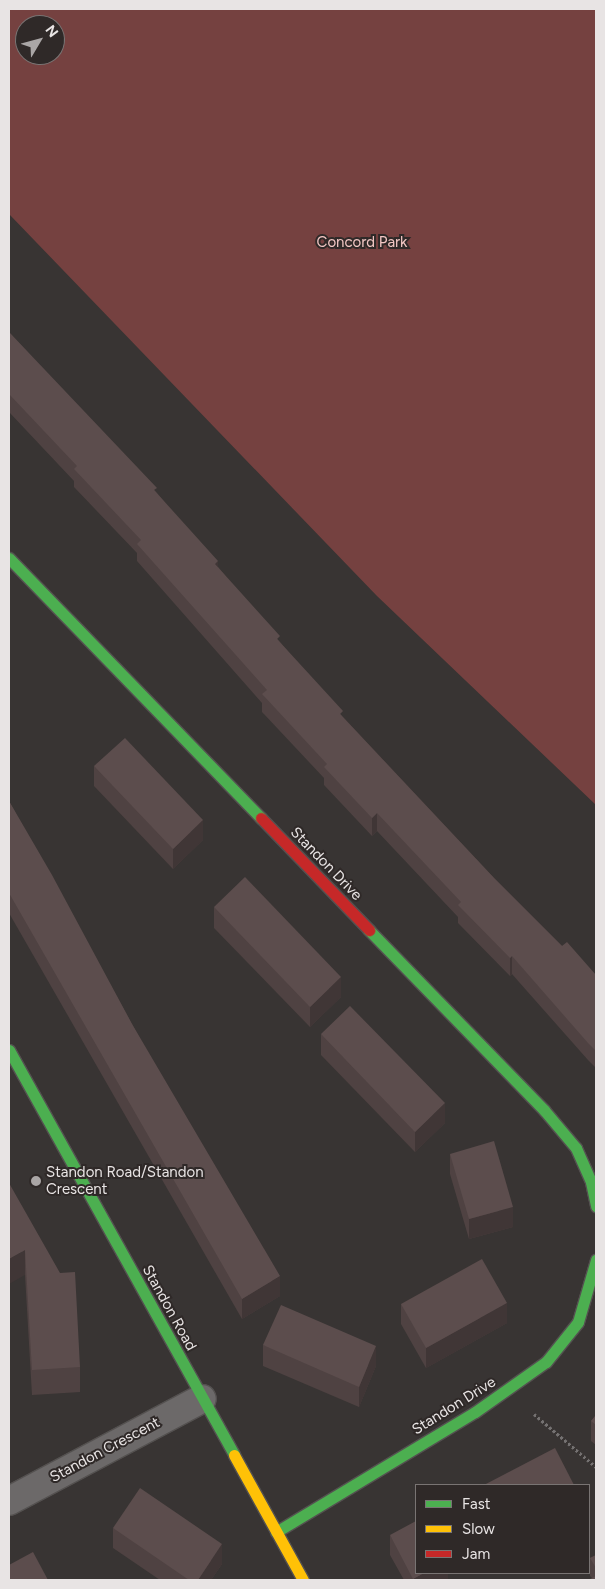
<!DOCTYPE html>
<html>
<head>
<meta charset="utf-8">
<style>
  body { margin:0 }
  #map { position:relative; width:605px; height:1589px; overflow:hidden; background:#383433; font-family:Figtree,sans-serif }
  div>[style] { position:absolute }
  .green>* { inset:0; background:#754140 }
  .path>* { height:3px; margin-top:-1.5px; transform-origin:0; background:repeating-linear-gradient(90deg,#747171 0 2.5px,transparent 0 5px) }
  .roads { filter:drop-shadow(1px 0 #545150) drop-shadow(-1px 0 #545150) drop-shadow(0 1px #545150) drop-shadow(0 -1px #545150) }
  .street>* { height:28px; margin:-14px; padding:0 14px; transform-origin:14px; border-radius:14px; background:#6c6969 }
  .fast>* { height:11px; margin:-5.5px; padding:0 5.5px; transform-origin:5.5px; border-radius:5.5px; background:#4caf50 }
  .slow>* { height:11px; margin:-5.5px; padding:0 5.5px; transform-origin:5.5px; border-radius:5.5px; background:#ffc107 }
  .jam>* { height:11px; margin:-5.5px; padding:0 5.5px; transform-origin:5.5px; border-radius:5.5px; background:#c62828 }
  .wall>* { inset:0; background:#4f4242 }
  .shaded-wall>* { inset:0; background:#403636 }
  .building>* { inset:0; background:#5c4d4d }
  .dots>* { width:14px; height:14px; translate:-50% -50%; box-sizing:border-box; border:2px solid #2f2928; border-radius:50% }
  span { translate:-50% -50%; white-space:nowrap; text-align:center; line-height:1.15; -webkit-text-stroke:4px #2f2928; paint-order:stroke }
  .park-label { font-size:15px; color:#f3c7c4 }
  .street-label { font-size:15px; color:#e8e4e4 }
  .poi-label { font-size:15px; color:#e8e4e4 }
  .left { translate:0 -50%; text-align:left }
  .frame { position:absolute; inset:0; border:10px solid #e8e4e4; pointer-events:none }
  .legend { position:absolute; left:415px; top:1484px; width:175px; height:90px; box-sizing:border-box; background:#2f2928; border:1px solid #797473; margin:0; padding:6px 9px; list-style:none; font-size:15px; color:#e8e4e4 }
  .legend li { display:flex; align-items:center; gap:10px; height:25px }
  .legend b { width:25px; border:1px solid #797473 }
  .north { position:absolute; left:15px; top:15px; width:50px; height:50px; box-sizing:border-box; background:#2f2928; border:1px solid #797473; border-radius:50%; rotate:53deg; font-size:14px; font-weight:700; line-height:20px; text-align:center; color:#e8e4e4 }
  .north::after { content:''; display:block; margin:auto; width:18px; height:22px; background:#aaa6a6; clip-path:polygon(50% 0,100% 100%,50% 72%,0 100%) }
</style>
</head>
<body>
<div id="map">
  <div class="green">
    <i style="clip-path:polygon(evenodd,9px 9px,596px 9px,596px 805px,377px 596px,9px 214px,9px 9px,25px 25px,55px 25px,55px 55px,25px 55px,25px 25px)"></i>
  </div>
  <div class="path">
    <i style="left:534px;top:1414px;width:82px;rotate:40.5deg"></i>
  </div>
  <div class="roads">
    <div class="street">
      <i style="left:9px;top:1501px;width:218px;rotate:-27.9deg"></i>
    </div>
    <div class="fast">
      <i style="left:9px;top:558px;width:362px;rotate:45.9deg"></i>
      <i style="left:369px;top:930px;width:251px;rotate:45.8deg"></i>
      <i style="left:544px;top:1110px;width:50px;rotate:49.9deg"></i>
      <i style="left:576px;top:1148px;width:37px;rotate:66deg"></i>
      <i style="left:591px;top:1182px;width:25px;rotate:78deg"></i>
      <i style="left:9px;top:1050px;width:463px;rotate:60.9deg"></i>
      <i style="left:276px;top:1532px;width:232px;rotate:-31.1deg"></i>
      <i style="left:475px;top:1412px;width:87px;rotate:-35.2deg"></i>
      <i style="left:546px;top:1362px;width:51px;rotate:-51.3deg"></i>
      <i style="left:578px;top:1322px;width:65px;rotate:-73.8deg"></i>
    </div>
    <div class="slow">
      <i style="left:234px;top:1455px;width:143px;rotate:61.1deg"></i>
    </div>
    <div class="jam">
      <i style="left:261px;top:818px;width:156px;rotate:46deg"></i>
    </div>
  </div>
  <div class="wall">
    <i style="clip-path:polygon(9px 332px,157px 493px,280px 642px,343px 717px,495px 879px,562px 946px,596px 975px,596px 1068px,588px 1060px,512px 974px,510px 976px,458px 923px,458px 917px,377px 831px,372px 836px,324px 785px,324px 778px,262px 712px,262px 703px,137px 561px,137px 553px,74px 487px,74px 481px,9px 412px)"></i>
    <i style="clip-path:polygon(94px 766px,203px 840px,173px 869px,94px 786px)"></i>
    <i style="clip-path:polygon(9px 801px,132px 1024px,280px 1296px,242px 1319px,9px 913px)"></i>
    <i style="clip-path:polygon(214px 907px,341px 997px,310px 1027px,214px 928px)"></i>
    <i style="clip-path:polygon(321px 1034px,445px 1123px,415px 1152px,321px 1055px)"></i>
    <i style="clip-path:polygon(450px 1154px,513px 1227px,469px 1239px,450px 1174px)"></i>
    <i style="clip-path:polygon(9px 1183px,80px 1367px,80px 1392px,32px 1395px,25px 1275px)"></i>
    <i style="clip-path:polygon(401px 1304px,507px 1323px,426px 1368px,401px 1324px)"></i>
    <i style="clip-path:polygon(263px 1345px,376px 1366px,359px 1407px,263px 1366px)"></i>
    <i style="clip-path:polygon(596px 1415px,596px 1445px,591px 1441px,591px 1421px)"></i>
    <i style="clip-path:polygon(113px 1528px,222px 1564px,211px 1580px,160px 1580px,113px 1548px)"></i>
    <i style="clip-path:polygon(390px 1535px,416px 1573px,450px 1573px,448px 1574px,448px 1580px,404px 1580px,390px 1555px)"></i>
    <i style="clip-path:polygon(596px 1555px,596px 1580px,592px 1578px,590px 1576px,590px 1558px)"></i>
  </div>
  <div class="shaded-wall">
    <i style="clip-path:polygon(218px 561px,218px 578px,215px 564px)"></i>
    <i style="clip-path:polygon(377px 813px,377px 831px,372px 836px,372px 818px)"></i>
    <i style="clip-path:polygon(203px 820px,203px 840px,173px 869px,173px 849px)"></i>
    <i style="clip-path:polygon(512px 956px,512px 974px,510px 976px,510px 958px)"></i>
    <i style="clip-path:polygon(341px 977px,341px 997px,310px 1027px,310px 1007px)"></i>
    <i style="clip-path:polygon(445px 1103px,445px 1123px,415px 1152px,415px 1132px)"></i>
    <i style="clip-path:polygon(513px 1207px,513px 1227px,469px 1239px,469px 1219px)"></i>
    <i style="clip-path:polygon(25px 1250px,25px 1275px,9px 1284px,9px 1259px)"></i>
    <i style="clip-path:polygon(280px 1276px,280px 1296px,242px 1319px,242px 1299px)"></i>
    <i style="clip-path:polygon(507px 1303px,507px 1323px,426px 1368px,426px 1348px)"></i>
    <i style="clip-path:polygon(376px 1346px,376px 1366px,359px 1407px,359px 1387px)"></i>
    <i style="clip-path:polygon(222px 1544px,222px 1564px,211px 1580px,198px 1580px)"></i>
    <i style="clip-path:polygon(424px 1573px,450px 1573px,448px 1574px,448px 1580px,413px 1580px,413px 1579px)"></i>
  </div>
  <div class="building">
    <i style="clip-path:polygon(9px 332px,157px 488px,154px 490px,218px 561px,215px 564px,280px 636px,277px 639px,343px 711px,340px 714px,495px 879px,562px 946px,567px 942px,596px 975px,596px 1051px,588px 1043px,512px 956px,510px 958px,458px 905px,461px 902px,377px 813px,372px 818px,324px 767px,327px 764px,262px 694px,267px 690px,137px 544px,141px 540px,74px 469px,77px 466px,9px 394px)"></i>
    <i style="clip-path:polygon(125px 738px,203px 820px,173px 849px,94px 766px)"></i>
    <i style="clip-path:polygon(9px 801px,52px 875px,132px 1024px,280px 1276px,242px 1299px,9px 893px)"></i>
    <i style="clip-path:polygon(245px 877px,341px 977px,310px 1007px,214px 907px)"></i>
    <i style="clip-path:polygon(350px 1006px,445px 1103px,415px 1132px,321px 1034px)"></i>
    <i style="clip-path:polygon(494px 1141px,513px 1207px,469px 1219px,450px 1154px)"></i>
    <i style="clip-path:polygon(9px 1183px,60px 1273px,75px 1272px,80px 1367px,32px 1370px,25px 1250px,9px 1259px)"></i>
    <i style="clip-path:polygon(482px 1259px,507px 1303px,426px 1348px,401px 1304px)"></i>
    <i style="clip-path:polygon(281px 1305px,376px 1346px,359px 1387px,263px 1345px)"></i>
    <i style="clip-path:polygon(596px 1415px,596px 1425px,591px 1421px)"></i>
    <i style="clip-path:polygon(555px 1448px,574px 1485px,484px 1485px)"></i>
    <i style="clip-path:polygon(140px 1488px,222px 1544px,198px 1580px,189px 1580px,113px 1528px)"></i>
    <i style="clip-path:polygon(416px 1521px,416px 1573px,424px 1573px,413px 1579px,390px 1535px)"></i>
    <i style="clip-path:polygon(33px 1552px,48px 1580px,9px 1580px,9px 1565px)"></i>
    <i style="clip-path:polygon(596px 1555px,596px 1568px,590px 1558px)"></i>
    <i style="clip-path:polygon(596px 1576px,596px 1580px,588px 1580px)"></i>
  </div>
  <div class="dots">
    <i style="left:36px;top:1181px;background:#aaa6a6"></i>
  </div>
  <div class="park-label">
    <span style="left:362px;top:243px">Concord Park</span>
  </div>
  <div class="street-label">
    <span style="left:326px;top:864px;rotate:46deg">Standon Drive</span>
    <span style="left:169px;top:1308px;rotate:61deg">Standon Road</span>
    <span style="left:454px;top:1406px;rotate:-32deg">Standon Drive</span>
    <span style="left:105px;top:1450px;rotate:-28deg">Standon Crescent</span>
  </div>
  <div class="poi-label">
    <span class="left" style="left:46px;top:1181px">Standon Road/Standon<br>Crescent</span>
  </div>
  <div class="frame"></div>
  <ul class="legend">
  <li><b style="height:6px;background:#4caf50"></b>Fast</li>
  <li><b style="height:6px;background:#ffc107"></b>Slow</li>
  <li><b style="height:6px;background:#c62828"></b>Jam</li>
  </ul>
  <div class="north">N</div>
</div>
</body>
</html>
